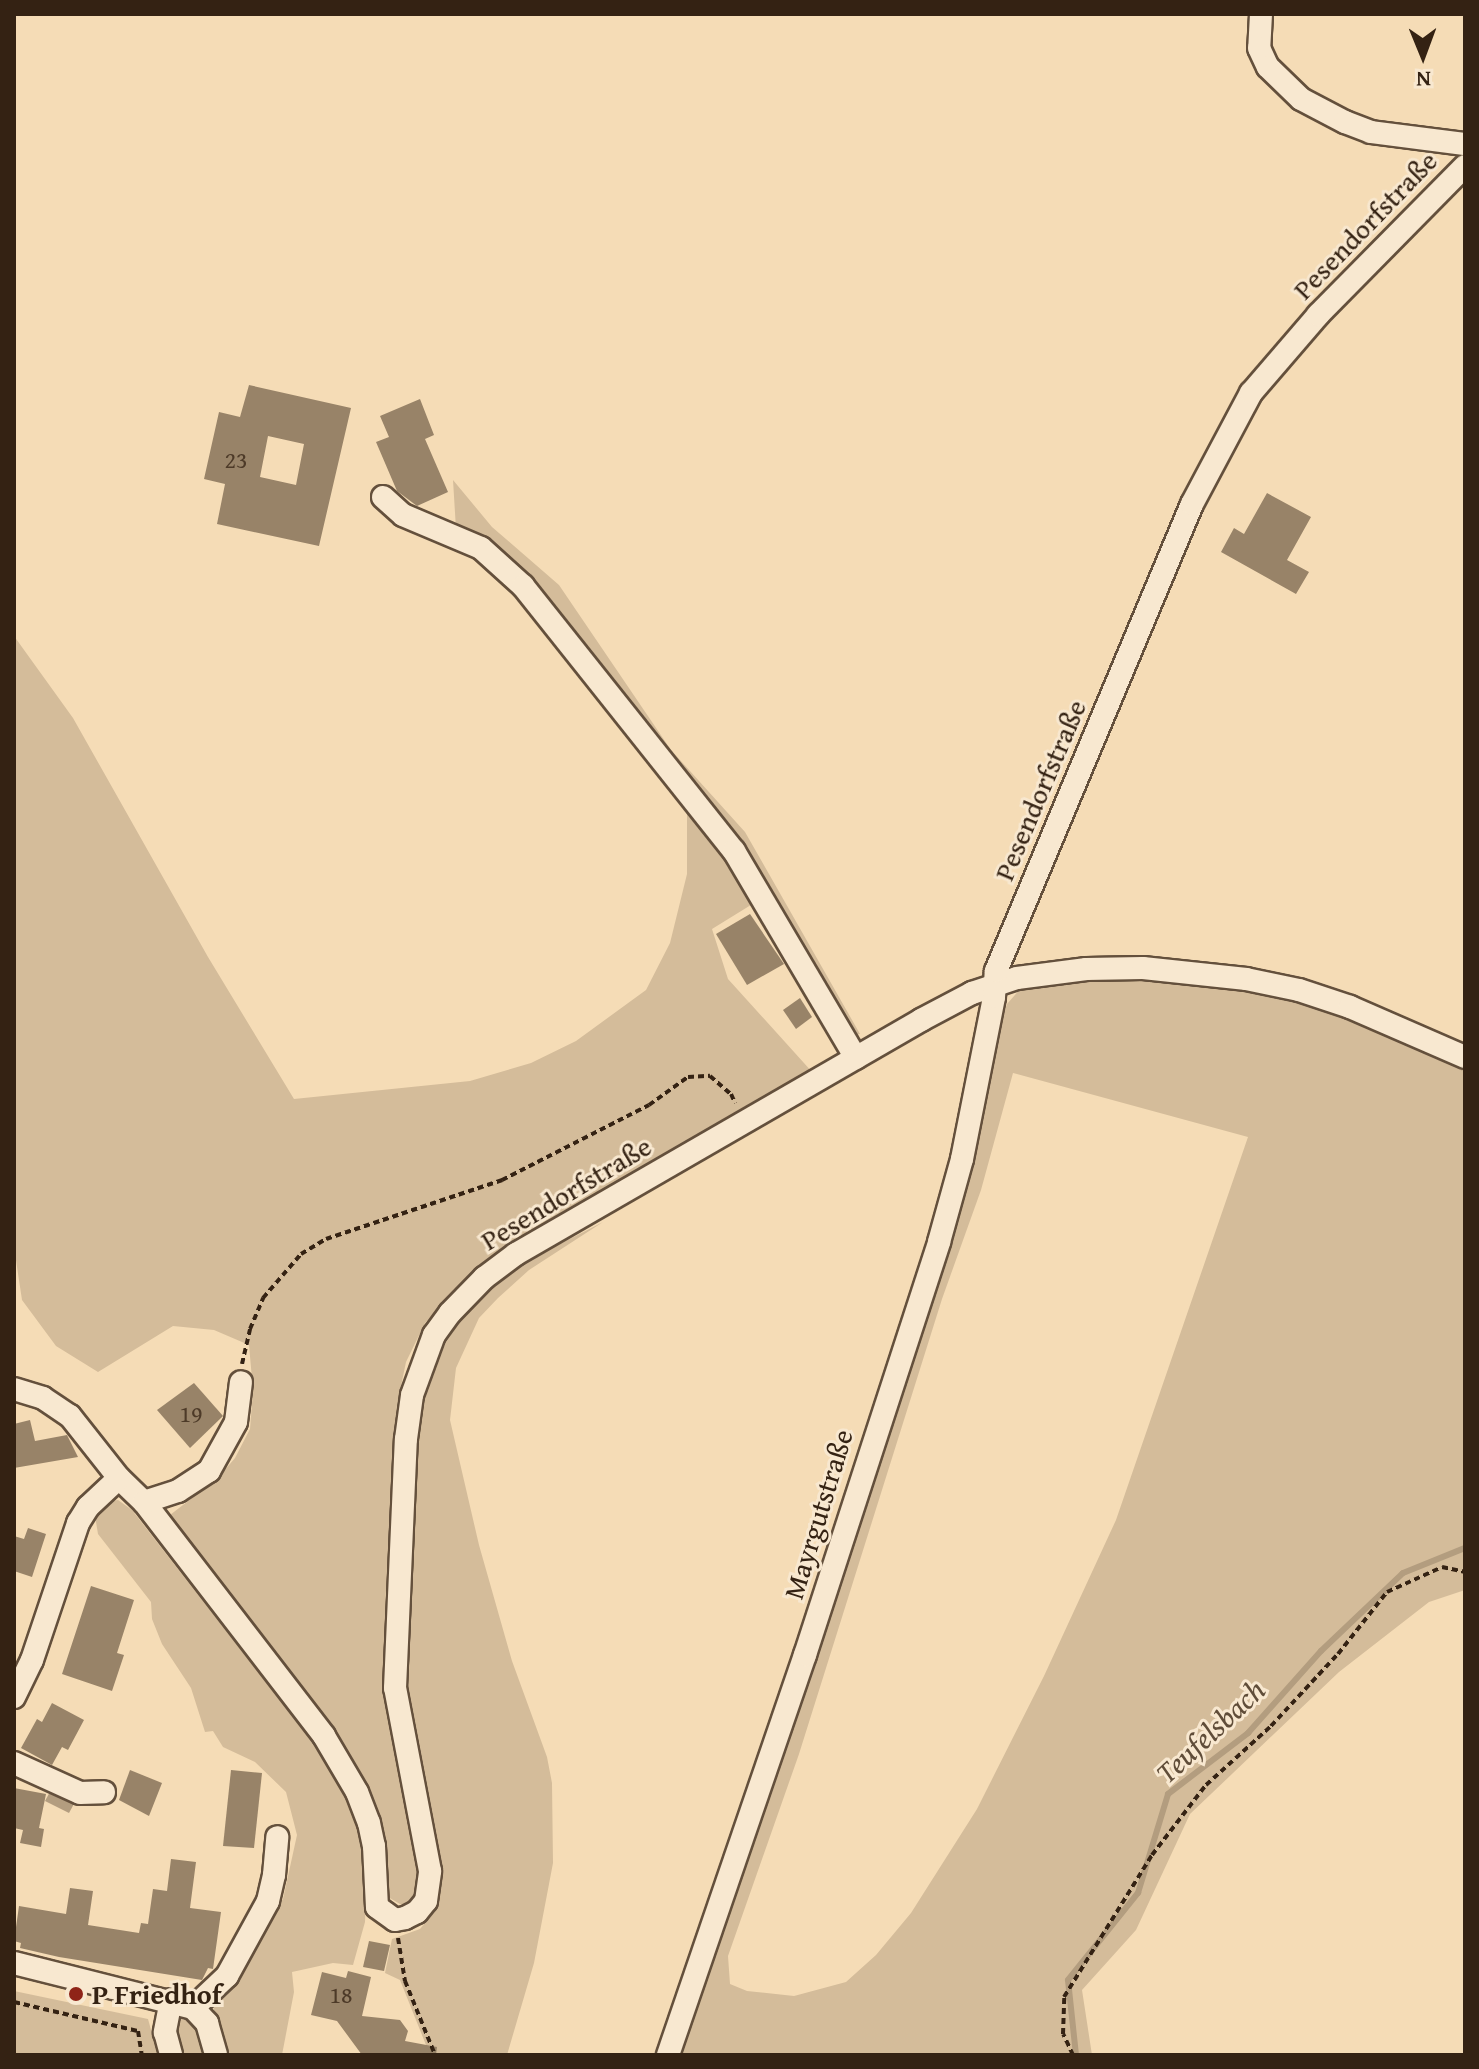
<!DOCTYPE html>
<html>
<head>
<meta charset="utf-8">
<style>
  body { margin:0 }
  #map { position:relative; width:1479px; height:2069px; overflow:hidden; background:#f5dcb6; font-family:"Gentium Book Plus",serif }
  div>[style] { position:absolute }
  .green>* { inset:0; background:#d4bc9a }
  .water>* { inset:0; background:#b39d7f }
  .stream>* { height:6px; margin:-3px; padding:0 3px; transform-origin:3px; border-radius:3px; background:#b39d7f }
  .building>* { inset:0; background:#988368 }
  .path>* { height:4px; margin-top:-2px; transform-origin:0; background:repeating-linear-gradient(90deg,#342213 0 6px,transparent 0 10px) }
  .roads { filter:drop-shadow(2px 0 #64503c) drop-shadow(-2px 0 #64503c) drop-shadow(0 2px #64503c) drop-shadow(0 -2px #64503c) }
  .minor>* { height:22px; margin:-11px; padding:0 11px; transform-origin:11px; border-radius:11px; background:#f8e8d0 }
  .dots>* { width:22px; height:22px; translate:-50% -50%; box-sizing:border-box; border:4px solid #f8e8d0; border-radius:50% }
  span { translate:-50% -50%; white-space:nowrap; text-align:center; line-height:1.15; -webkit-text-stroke:6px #f8e8d0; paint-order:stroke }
  .number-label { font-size:24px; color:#4d3a28 }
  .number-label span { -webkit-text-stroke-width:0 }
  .street-label { font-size:28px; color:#342213 }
  .poi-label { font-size:28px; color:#342213; font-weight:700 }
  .left { translate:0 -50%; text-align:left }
  .water-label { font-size:30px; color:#604d39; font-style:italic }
  .frame { position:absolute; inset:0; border:16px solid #342213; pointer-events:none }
  .north { position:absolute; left:1383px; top:16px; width:80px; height:80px; -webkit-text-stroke:6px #f8e8d0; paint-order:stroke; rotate:179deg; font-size:22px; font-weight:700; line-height:32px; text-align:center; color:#342213 }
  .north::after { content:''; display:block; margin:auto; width:28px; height:36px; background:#342213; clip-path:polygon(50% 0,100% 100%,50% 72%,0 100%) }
</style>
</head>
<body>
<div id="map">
  <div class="green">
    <i style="clip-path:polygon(453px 480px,492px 527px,559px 585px,671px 750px,745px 832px,860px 1034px,836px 1039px,759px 900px,712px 929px,728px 979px,813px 1073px,491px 1258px,455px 1289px,425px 1323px,406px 1362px,397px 1405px,385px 1607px,385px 1663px,391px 1729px,420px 1873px,421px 1888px,415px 1898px,408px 1904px,400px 1904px,388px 1897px,376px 1812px,365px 1779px,355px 1771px,170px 1515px,218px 1478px,235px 1458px,250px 1429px,253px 1390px,249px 1345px,214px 1330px,173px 1326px,98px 1372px,56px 1346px,22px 1300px,14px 1247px,14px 636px,73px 718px,208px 957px,294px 1099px,470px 1081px,531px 1063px,576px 1041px,646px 990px,670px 943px,687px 874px,687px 804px,534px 608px,456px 529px)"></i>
    <i style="clip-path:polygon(evenodd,1117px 977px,1223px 986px,1293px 999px,1346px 1015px,1465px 1064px,1465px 1590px,1429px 1602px,1339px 1672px,1190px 1814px,1136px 1930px,1082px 1990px,1092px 2055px,676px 2055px,1007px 1004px,1021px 988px,1045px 981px,1117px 977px,1013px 1073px,1248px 1137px,1116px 1520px,1044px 1676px,977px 1809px,911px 1913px,876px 1955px,846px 1982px,794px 1996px,747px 1991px,730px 1984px,728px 1956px,799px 1754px,942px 1299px,981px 1190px,1013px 1073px)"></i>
    <i style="clip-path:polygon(603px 1222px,529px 1270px,498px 1298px,479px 1318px,456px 1368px,450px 1420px,479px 1545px,512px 1661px,547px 1757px,552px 1783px,553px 1863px,534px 1963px,507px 2055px,430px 2055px,400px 1980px,385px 1973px,392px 1939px,420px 1929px,434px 1912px,440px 1888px,408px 1697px,408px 1590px,420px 1403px,428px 1370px,466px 1312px,513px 1268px)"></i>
    <i style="clip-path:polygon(118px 1500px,132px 1510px,335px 1771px,360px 1830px,366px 1898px,365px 1922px,353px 1965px,333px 1963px,292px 1972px,294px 1992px,282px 2055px,176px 2055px,167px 2019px,210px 2018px,214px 2012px,213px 1997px,283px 1899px,297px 1835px,286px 1792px,255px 1762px,223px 1747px,213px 1731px,205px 1732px,191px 1688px,162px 1644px,152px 1619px,151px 1602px,98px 1534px,95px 1516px,106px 1502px)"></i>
    <i style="clip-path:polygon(14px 1991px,148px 2019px,158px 2055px,14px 2055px)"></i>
  </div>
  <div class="water">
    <i style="clip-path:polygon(51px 1790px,75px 1802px,69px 1813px,45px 1801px)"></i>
  </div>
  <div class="stream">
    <i style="left:1076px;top:2055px;width:75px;rotate:-96.1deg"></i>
    <i style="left:1068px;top:1980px;width:112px;rotate:-51.2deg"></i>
    <i style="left:1138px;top:1893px;width:103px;rotate:-73.1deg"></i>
    <i style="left:1168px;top:1794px;width:101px;rotate:-37.3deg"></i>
    <i style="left:1248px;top:1733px;width:110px;rotate:-48.3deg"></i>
    <i style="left:1321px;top:1651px;width:113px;rotate:-43.6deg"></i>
    <i style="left:1403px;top:1573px;width:67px;rotate:-22deg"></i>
  </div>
  <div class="building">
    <i style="clip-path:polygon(evenodd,249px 385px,351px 408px,319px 546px,217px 524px,225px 484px,204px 479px,219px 412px,240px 417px,249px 385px,268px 436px,304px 444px,296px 485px,260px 477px,268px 436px)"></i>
    <i style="clip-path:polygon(420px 399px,434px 435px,425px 439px,448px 492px,417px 506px,397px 491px,376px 442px,389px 437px,380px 416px)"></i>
    <i style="clip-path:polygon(1267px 493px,1311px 517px,1287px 560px,1309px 572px,1296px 594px,1221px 552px,1234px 528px,1244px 534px)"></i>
    <i style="clip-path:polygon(750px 914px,784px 964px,747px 985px,716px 934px)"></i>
    <i style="clip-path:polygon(800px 998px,812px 1017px,796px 1029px,783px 1010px)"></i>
    <i style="clip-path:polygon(194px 1383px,223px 1416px,190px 1448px,157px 1410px)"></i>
    <i style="clip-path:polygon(30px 1420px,35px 1441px,67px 1435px,78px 1457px,14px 1468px,14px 1424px)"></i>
    <i style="clip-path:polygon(28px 1528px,46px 1534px,32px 1577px,14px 1571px,14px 1536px,24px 1539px)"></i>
    <i style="clip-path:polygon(91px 1586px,134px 1600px,117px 1653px,124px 1655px,112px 1691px,62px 1674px)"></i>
    <i style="clip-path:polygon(52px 1703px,84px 1720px,68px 1750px,62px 1747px,52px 1765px,21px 1748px,37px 1719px,42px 1722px)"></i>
    <i style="clip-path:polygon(130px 1770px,162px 1783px,149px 1816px,119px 1800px)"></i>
    <i style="clip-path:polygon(231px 1770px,262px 1773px,254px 1848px,223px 1846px)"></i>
    <i style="clip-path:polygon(14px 1788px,46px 1794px,39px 1828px,44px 1829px,41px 1847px,20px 1843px,23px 1830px,14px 1828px)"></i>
    <i style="clip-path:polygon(171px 1859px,196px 1862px,190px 1908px,221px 1912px,213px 1969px,208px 1968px,202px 1980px,59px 1957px,20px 1948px,21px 1943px,14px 1941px,19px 1906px,66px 1914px,70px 1888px,93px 1891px,88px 1925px,139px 1933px,141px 1923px,148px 1924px,153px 1889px,167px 1891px)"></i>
    <i style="clip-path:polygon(369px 1941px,390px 1945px,384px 1971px,363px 1967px)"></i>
    <i style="clip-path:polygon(348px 1971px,371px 1977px,362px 2016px,400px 2020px,408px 2031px,405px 2041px,437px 2047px,436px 2055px,362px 2055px,337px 2021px,311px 2015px,322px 1972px,346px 1978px)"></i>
  </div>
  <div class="path">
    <i style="left:242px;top:1364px;width:36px;rotate:-77deg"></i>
    <i style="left:250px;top:1329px;width:34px;rotate:-67deg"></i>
    <i style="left:263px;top:1298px;width:58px;rotate:-49.2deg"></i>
    <i style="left:301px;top:1254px;width:29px;rotate:-31deg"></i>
    <i style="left:326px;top:1239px;width:186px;rotate:-18.5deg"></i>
    <i style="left:502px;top:1180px;width:165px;rotate:-27deg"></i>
    <i style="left:649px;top:1105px;width:48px;rotate:-35.7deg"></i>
    <i style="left:688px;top:1077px;width:22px;rotate:-3deg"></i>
    <i style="left:710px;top:1076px;width:28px;rotate:41deg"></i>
    <i style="left:731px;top:1094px;width:10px;rotate:66deg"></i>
    <i style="left:398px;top:1938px;width:44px;rotate:80.8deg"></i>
    <i style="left:405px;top:1981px;width:80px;rotate:67.9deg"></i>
    <i style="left:14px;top:2002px;width:127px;rotate:13.2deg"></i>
    <i style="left:138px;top:2031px;width:24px;rotate:81deg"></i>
    <i style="left:1073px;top:2055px;width:23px;rotate:-115deg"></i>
    <i style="left:1063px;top:2034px;width:37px;rotate:-88deg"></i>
    <i style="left:1064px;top:1997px;width:167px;rotate:-58.2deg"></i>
    <i style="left:1152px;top:1855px;width:88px;rotate:-52.4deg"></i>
    <i style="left:1206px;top:1785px;width:88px;rotate:-42.2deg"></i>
    <i style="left:1271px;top:1726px;width:98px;rotate:-47.1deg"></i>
    <i style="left:1338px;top:1654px;width:79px;rotate:-51.7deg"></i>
    <i style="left:1387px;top:1592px;width:60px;rotate:-24.4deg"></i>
    <i style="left:1442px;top:1567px;width:24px;rotate:12deg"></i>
  </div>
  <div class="roads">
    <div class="minor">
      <i style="left:1261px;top:14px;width:34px;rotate:93deg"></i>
      <i style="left:1259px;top:48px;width:21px;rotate:65deg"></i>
      <i style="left:1268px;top:67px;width:46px;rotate:44.1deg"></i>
      <i style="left:1301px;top:99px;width:50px;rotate:27.6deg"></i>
      <i style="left:1345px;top:122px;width:28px;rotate:21deg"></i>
      <i style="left:1371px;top:132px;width:95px;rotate:7.3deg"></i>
      <i style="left:383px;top:497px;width:27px;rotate:42deg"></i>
      <i style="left:403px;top:515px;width:85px;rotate:22.9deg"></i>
      <i style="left:481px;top:548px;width:57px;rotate:42.1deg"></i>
      <i style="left:523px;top:586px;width:339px;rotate:51.5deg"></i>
      <i style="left:734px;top:851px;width:240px;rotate:59.5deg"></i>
      <i style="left:14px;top:1389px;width:30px;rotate:17deg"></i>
      <i style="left:43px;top:1398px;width:32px;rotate:34deg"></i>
      <i style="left:70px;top:1416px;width:79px;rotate:51.7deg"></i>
      <i style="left:119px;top:1478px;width:35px;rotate:44deg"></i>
      <i style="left:144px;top:1502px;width:295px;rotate:52.4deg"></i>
      <i style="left:324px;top:1736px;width:65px;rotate:59.5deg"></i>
      <i style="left:357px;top:1792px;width:33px;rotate:69deg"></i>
      <i style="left:369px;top:1823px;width:24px;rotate:78deg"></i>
      <i style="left:374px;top:1846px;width:61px;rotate:87.2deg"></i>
      <i style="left:377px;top:1907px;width:22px;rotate:36deg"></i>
      <i style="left:395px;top:1920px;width:10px;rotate:-11deg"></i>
      <i style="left:405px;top:1918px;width:13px;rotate:-27deg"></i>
      <i style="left:417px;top:1912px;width:14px;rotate:-51deg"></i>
      <i style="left:426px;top:1901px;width:30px;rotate:-82deg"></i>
      <i style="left:430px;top:1871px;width:186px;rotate:-100.8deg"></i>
      <i style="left:395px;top:1688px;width:249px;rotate:-87.5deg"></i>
      <i style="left:406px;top:1439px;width:44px;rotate:-82.2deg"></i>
      <i style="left:412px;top:1395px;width:64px;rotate:-69.9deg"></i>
      <i style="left:434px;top:1335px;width:27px;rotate:-54deg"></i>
      <i style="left:450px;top:1313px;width:49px;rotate:-45.8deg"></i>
      <i style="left:484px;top:1278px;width:40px;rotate:-37deg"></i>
      <i style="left:516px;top:1254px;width:468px;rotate:-30deg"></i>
      <i style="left:921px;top:1020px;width:58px;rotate:-27.9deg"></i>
      <i style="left:972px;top:993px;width:47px;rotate:-18.4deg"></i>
      <i style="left:1017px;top:978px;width:70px;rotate:-7.4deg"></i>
      <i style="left:1086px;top:969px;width:57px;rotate:-1deg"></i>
      <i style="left:1143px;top:968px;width:104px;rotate:6.1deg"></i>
      <i style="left:1246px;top:979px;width:54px;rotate:11.7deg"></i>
      <i style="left:1299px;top:990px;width:54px;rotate:18.4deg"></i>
      <i style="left:1350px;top:1007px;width:125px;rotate:23.5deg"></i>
      <i style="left:144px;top:1502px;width:36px;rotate:-18deg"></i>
      <i style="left:178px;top:1491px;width:37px;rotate:-33deg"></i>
      <i style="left:209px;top:1471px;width:56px;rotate:-61.1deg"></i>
      <i style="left:236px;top:1422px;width:40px;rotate:-82.9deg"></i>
      <i style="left:14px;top:1697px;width:41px;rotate:-64.1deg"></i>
      <i style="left:32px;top:1660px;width:145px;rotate:-71.4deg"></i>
      <i style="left:78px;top:1523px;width:19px;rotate:-58deg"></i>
      <i style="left:88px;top:1507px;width:42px;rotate:-43.1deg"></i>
      <i style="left:14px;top:1763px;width:72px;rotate:24.4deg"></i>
      <i style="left:80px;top:1793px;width:24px;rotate:-2deg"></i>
      <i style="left:14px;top:1963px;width:185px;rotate:14.1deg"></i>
      <i style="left:193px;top:2008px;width:21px;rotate:47deg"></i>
      <i style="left:207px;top:2023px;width:33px;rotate:74deg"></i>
      <i style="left:171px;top:2000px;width:33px;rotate:101deg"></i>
      <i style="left:165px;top:2032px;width:24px;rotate:75deg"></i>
      <i style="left:193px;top:2008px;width:47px;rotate:-43.3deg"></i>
      <i style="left:227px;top:1976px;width:85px;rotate:-61.3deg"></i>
      <i style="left:268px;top:1901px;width:27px;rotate:-77deg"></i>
      <i style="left:274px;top:1875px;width:38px;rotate:-85deg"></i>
      <i style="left:668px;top:2055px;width:423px;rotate:-71.1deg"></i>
      <i style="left:805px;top:1655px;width:434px;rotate:-72deg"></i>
      <i style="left:939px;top:1242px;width:86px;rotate:-74.5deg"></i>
      <i style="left:962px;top:1159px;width:165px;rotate:-78.8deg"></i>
      <i style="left:994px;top:997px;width:26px;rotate:-86deg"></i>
      <i style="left:996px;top:971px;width:506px;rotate:-67.23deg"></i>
      <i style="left:1192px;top:504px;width:126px;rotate:-62deg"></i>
      <i style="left:1251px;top:393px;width:103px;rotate:-49.3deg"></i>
      <i style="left:1318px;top:315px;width:209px;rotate:-45.4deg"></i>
    </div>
  </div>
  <div class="dots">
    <i style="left:76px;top:1994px;background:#8f2418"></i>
  </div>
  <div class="number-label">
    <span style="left:236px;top:460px">23</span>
    <span style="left:191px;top:1414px">19</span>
    <span style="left:341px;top:1995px">18</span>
  </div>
  <div class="street-label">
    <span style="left:1365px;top:225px;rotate:-46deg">Pesendorfstraße</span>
    <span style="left:1040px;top:790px;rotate:-67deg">Pesendorfstraße</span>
    <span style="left:566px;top:1193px;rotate:-31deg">Pesendorfstraße</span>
    <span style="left:818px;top:1514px;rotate:-73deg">Mayrgutstraße</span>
  </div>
  <div class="poi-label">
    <span class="left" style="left:92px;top:1994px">P Friedhof</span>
  </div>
  <div class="water-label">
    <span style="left:1210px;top:1731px;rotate:-43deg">Teufelsbach</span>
  </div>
  <div class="frame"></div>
  <div class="north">N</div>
</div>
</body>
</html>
